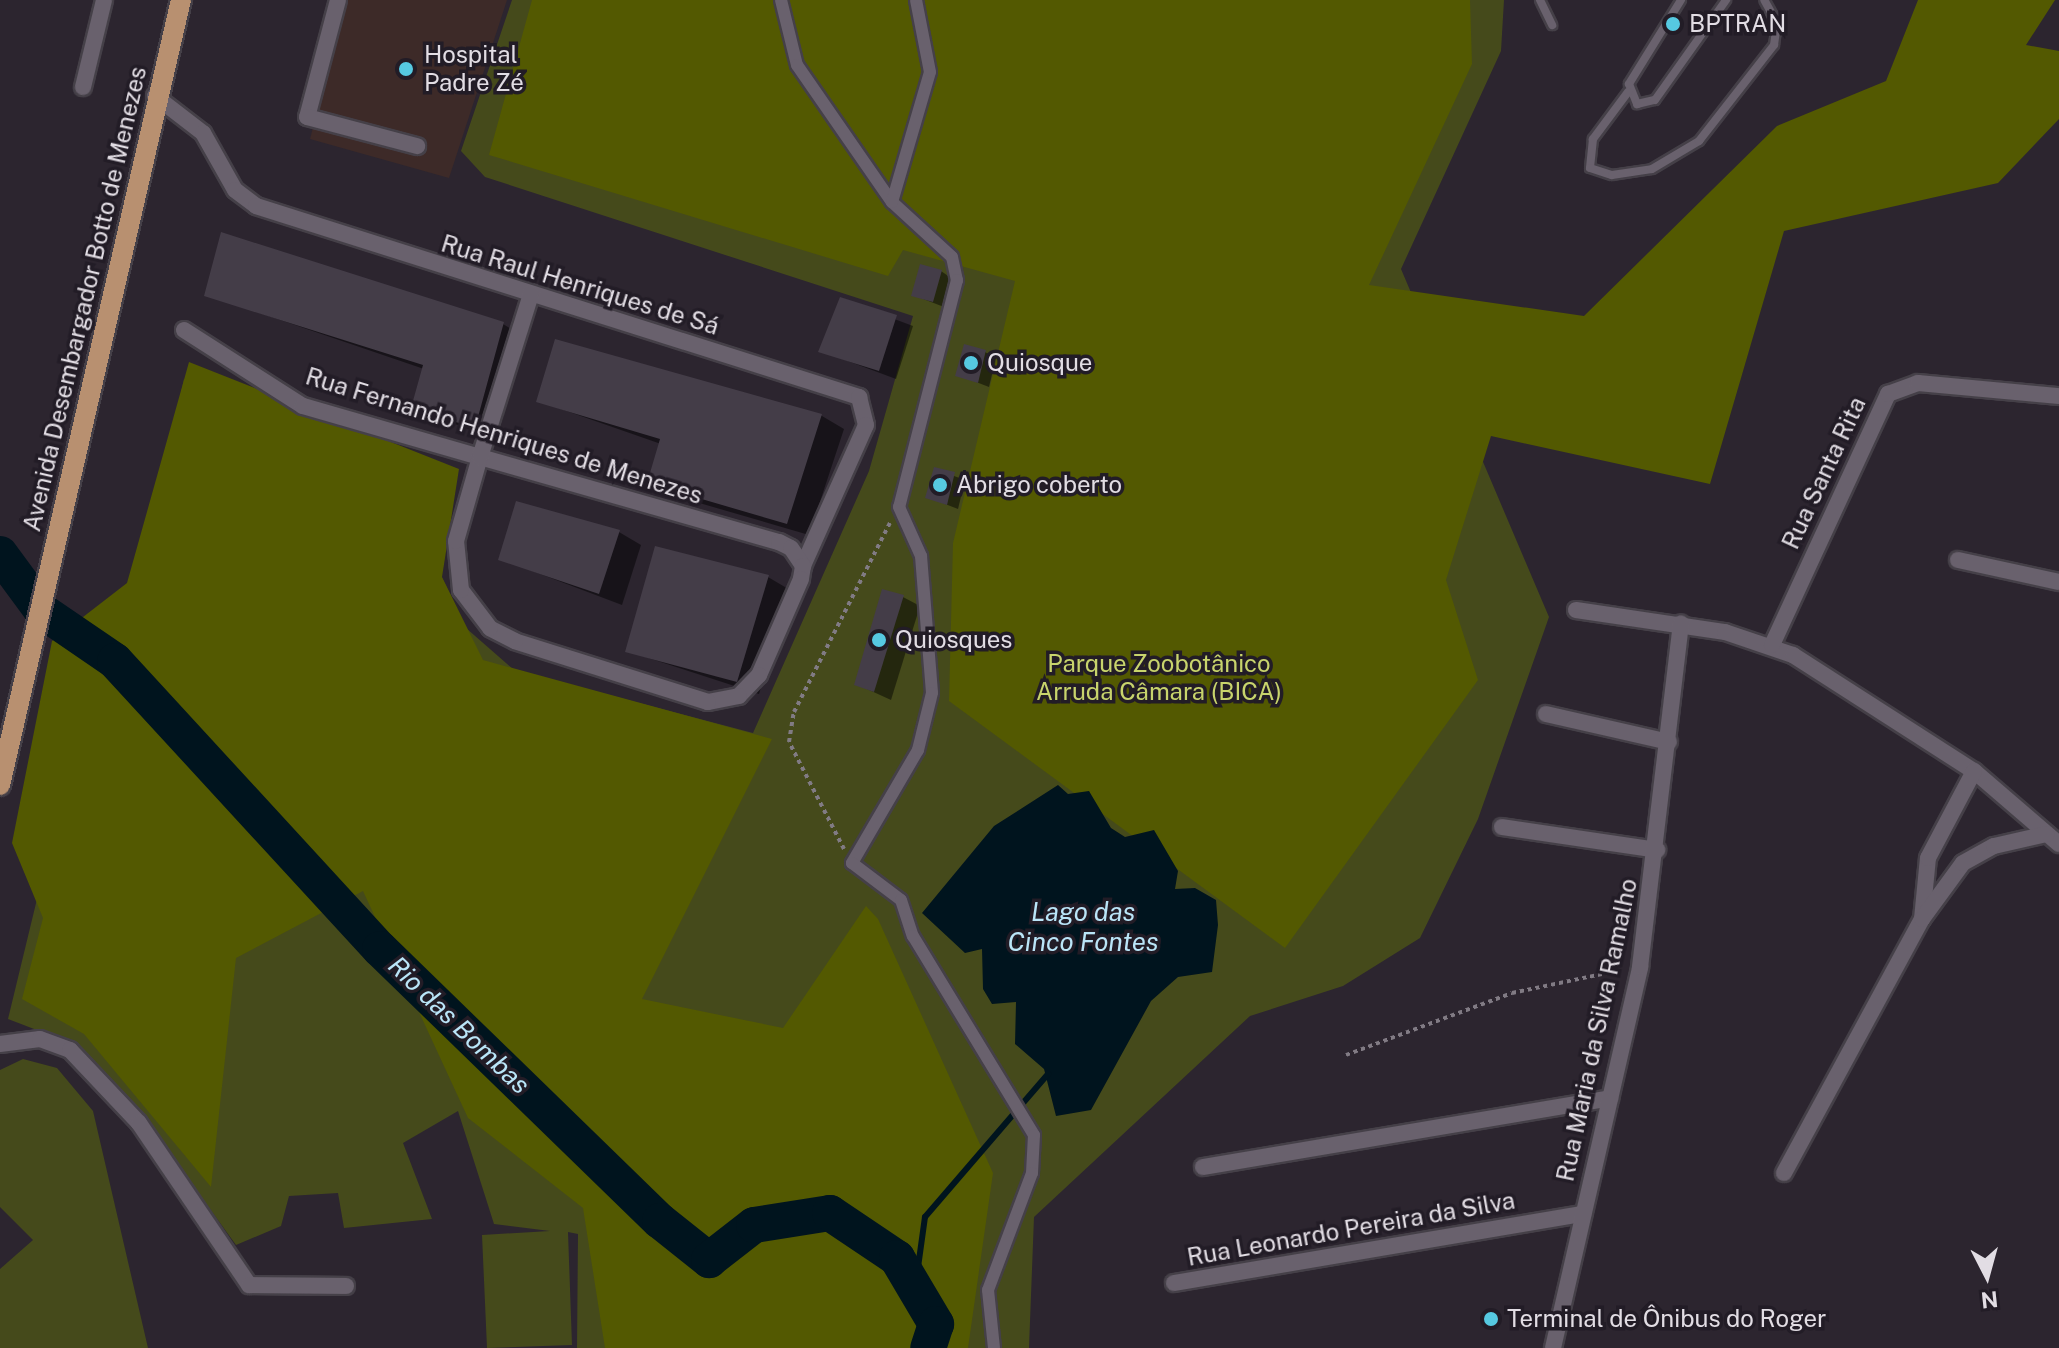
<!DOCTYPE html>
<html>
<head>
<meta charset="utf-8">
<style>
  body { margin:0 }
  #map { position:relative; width:2059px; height:1348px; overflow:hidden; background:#2c252f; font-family:"Public Sans",sans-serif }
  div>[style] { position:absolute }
  .medical>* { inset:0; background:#3d2a28 }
  .green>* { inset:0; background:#454a1b }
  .forest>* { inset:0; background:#535901 }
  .water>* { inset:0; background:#00141e }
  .shadow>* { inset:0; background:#0007 }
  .stream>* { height:6px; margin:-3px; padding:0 3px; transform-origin:3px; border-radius:3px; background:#00141e }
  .river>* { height:36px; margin:-18px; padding:0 18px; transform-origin:18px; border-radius:18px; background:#00141e }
  .building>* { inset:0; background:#443d48 }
  .path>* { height:4px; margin-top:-2px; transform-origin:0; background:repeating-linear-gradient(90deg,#817b84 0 4px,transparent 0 8px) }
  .roads { filter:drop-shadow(2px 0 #454048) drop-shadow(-2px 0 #454048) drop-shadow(0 2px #454048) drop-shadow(0 -2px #454048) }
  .service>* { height:8px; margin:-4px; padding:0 4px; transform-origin:4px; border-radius:4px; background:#69616d }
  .pedestrian>* { height:12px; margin:-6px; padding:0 6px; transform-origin:6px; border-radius:6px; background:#69616d }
  .minor>* { height:16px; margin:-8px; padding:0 8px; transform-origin:8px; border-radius:8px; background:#69616d }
  .primary>* { height:20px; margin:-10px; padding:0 10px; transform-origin:10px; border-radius:10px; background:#b89070 }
  .dots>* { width:22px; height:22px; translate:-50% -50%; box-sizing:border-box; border:4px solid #221c26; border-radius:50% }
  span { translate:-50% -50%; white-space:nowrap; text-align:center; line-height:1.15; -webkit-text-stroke:7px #221c26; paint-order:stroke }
  .poi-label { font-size:24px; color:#e2dde4 }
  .left { translate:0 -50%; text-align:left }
  .street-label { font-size:24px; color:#e2dde4 }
  .park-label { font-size:24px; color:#c8d46c }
  .water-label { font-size:26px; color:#bae5f8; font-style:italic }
  .north { position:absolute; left:1947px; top:1236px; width:80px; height:80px; -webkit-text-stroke:6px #221c26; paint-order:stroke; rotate:174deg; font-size:22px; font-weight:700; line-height:32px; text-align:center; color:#e2dde4 }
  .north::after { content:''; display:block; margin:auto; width:28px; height:36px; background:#e2dde4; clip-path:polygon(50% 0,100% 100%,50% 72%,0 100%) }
</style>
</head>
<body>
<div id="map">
  <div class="medical">
    <i style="clip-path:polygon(346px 0,507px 0,449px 178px,310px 139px)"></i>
  </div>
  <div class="green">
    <i style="clip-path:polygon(512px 0,1504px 0,1501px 51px,1401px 269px,1549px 617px,1478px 819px,1420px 938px,1343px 986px,1250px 1016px,1034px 1217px,1029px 1348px,577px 1348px,578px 1234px,568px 1232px,572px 1345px,487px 1348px,482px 1235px,550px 1231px,494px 1224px,458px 1111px,403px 1143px,432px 1219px,344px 1228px,338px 1193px,289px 1196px,281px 1226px,236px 1245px,144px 1118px,81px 1047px,8px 1019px,97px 651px,132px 611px,184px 379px,436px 565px,466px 628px,514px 670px,753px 733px,869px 471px,913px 316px,485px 177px,461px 151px)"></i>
    <i style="clip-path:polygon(23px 1059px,57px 1068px,93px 1111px,148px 1348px,0 1348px,0 1269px,33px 1240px,0 1207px,0 1070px)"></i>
  </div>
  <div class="forest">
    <i style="clip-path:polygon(532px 0,1470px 0,1472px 64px,1369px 285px,1584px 316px,1777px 126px,1886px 81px,1918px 0,2055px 0,2026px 45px,2059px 51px,2059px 119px,1998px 183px,1784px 231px,1710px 484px,1491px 436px,1446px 580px,1478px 680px,1285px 948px,949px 701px,953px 543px,1015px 281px,903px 250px,888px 276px,489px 155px)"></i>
    <i style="clip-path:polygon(189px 362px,459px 469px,442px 577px,483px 660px,772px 739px,642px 999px,783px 1028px,866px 906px,878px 919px,993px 1173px,968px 1348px,605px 1348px,583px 1208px,468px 1118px,363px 891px,236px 958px,211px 1187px,84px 1034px,22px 999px,43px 918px,12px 843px,52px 641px,127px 583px)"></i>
  </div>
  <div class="water">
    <i style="clip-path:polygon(1058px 785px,1068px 794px,1089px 791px,1111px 828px,1125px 837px,1154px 830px,1178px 871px,1175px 889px,1195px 888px,1216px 900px,1218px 925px,1212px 972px,1178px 977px,1151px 1001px,1091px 1110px,1056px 1116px,1044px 1069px,1015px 1044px,1016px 1002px,992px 1004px,983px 989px,982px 949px,965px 953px,922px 913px,994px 826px)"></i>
  </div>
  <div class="shadow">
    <i style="clip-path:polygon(941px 271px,951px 278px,944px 307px,913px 295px)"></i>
    <i style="clip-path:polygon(207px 295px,503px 324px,525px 337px,497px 440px,413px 408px,424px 369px)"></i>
    <i style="clip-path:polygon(841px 299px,913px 326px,896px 379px,821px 351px)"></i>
    <i style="clip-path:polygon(557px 342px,822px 416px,844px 429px,809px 535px,672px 495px,650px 482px,661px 444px,538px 401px)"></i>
    <i style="clip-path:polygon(985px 352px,996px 358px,989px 387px,958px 375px)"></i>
    <i style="clip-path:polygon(935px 469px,965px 480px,958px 509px,927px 497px)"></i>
    <i style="clip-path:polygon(619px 532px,641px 545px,622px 605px,501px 559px)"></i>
    <i style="clip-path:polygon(768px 577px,790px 590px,759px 694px,627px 651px)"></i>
    <i style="clip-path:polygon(903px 597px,920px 606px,891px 700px,856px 684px)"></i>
  </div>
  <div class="stream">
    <i style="left:915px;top:1289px;width:73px;rotate:-82.1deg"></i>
    <i style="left:925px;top:1217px;width:189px;rotate:-49.3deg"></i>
  </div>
  <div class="river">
    <i style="left:0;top:554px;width:71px;rotate:53.6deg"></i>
    <i style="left:42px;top:611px;width:88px;rotate:34.4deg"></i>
    <i style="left:115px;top:661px;width:391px;rotate:47.4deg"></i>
    <i style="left:380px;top:949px;width:390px;rotate:44.2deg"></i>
    <i style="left:660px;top:1221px;width:63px;rotate:38.5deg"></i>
    <i style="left:709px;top:1260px;width:57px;rotate:-37.9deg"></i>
    <i style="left:754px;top:1225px;width:77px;rotate:-9deg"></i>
    <i style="left:830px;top:1213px;width:81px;rotate:33.9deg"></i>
    <i style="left:897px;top:1258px;width:77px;rotate:59.4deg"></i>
    <i style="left:936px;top:1324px;width:25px;rotate:108deg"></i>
  </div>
  <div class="building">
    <i style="clip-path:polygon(221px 232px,504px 322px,475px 428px,411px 408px,423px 365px,204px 296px)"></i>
    <i style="clip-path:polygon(920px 264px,942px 270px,933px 302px,911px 296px)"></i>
    <i style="clip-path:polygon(840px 297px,897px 315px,879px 371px,818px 352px)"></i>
    <i style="clip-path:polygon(555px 339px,822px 414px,787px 524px,647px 483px,660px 439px,536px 402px)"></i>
    <i style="clip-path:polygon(964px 344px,986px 350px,978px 383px,955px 376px)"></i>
    <i style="clip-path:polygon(934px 467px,955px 472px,947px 505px,925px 498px)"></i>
    <i style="clip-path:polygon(516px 501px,620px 530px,599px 594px,498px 560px)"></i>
    <i style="clip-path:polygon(655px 546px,769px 575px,737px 682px,625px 652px)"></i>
    <i style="clip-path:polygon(882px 589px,904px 595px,874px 692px,854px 685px)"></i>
  </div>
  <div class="path">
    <i style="left:844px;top:849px;width:120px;rotate:-117.2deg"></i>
    <i style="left:789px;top:742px;width:30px;rotate:-81deg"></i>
    <i style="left:794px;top:712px;width:212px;rotate:-63.1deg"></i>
    <i style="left:1346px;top:1055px;width:177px;rotate:-20.5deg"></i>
    <i style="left:1512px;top:993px;width:111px;rotate:-11.9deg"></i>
  </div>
  <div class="roads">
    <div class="service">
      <i style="left:1540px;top:0;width:28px;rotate:64deg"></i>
      <i style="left:1681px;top:0;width:99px;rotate:121.8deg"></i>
      <i style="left:1629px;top:84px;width:22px;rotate:68deg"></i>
      <i style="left:1637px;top:104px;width:18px;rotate:-13deg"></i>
      <i style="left:1655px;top:100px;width:123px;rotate:-54.6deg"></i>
      <i style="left:1628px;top:92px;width:59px;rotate:126.7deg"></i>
      <i style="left:1593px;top:139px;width:29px;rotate:96deg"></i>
      <i style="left:1590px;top:168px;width:23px;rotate:18deg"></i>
      <i style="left:1612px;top:175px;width:40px;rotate:-8.5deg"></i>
      <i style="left:1652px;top:169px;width:55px;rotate:-30.8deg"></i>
      <i style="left:1699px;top:141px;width:122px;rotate:-52deg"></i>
      <i style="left:1774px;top:45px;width:22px;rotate:-82deg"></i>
      <i style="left:1777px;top:23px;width:26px;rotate:-119deg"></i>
    </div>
    <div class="pedestrian">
      <i style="left:781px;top:0;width:67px;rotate:76.2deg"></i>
      <i style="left:797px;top:65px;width:167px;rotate:55.3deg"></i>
      <i style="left:892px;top:202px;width:81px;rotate:42.5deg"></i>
      <i style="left:952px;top:257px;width:24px;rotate:78deg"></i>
      <i style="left:957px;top:280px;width:234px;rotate:104.3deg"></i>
      <i style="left:899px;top:507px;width:54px;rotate:65.8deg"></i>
      <i style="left:921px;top:556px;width:137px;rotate:85.4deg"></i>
      <i style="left:932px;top:693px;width:59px;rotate:103.8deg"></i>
      <i style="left:918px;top:750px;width:131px;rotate:120.3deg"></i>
      <i style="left:852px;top:863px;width:61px;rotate:37.1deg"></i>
      <i style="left:901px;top:900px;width:38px;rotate:72deg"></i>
      <i style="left:913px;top:936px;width:233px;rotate:58.7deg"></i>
      <i style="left:1034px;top:1135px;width:38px;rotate:93deg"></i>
      <i style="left:1032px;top:1173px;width:125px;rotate:110.6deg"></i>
      <i style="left:988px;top:1290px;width:58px;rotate:84.1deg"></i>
      <i style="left:892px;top:202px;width:135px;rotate:-73.7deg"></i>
      <i style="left:930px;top:72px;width:73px;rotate:-101deg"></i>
    </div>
    <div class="minor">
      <i style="left:338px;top:0;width:121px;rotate:104.8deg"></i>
      <i style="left:307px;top:117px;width:114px;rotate:14.8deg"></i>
      <i style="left:83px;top:87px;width:89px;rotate:-76.4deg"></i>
      <i style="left:155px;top:96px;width:61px;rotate:37.6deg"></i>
      <i style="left:203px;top:133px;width:65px;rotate:60.7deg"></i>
      <i style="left:235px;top:190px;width:26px;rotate:37deg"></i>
      <i style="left:256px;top:206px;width:633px;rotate:17.58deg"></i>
      <i style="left:859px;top:397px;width:29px;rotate:76deg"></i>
      <i style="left:866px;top:425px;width:154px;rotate:114.1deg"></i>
      <i style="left:184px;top:330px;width:141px;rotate:32.6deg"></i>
      <i style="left:303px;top:406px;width:184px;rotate:16.1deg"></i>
      <i style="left:480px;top:457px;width:311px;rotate:15.9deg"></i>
      <i style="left:779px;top:542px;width:13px;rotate:27deg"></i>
      <i style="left:791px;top:548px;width:22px;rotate:56deg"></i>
      <i style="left:803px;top:566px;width:13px;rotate:99deg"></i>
      <i style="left:801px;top:579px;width:105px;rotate:113.6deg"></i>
      <i style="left:759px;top:675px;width:29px;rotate:134deg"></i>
      <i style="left:739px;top:696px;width:32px;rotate:169deg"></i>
      <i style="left:708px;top:702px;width:202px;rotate:-162.5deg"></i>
      <i style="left:515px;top:641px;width:28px;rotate:-153deg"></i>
      <i style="left:490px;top:628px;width:48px;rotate:-127.3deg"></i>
      <i style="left:461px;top:590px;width:49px;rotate:-95.8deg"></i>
      <i style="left:456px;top:541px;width:87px;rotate:-74.1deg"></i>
      <i style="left:480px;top:457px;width:171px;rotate:-72.6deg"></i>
      <i style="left:1958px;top:560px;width:103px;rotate:12.3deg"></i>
      <i style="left:1576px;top:610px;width:151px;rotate:8.4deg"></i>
      <i style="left:1725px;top:632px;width:72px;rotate:18.7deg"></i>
      <i style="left:1793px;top:655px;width:215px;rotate:32.7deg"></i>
      <i style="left:1974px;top:771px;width:112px;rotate:40.7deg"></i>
      <i style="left:1772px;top:645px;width:277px;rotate:-65.2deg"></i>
      <i style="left:1888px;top:394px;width:32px;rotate:-20deg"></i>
      <i style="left:1918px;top:383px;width:142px;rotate:5.3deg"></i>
      <i style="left:1546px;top:714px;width:126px;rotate:12.8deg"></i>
      <i style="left:1502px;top:827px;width:157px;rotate:8.4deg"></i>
      <i style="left:1922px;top:919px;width:61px;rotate:-84.4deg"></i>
      <i style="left:1928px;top:858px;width:98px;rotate:-62.1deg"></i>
      <i style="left:0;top:1044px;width:40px;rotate:-7.1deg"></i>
      <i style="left:40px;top:1039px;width:32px;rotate:20deg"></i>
      <i style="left:70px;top:1050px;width:100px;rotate:46.6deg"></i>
      <i style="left:139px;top:1123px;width:196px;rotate:55.8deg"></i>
      <i style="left:249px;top:1285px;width:97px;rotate:0.6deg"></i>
      <i style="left:1203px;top:1167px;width:413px;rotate:-9.6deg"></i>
      <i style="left:1784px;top:1173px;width:289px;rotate:-61.5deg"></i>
      <i style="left:1922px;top:919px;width:69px;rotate:-53.8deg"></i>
      <i style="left:1963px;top:863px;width:35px;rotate:-29deg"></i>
      <i style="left:1994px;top:846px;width:54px;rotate:-12.8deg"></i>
      <i style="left:1174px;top:1283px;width:415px;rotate:-9.6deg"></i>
      <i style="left:1553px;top:1348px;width:391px;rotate:-77.1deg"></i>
      <i style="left:1640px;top:967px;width:346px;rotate:-83.2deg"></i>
    </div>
    <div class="primary">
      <i style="left:0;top:785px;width:806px;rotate:-77.02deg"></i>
    </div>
  </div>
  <div class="dots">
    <i style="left:1673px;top:24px;background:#56c9e1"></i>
    <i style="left:406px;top:69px;background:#56c9e1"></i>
    <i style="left:971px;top:363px;background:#56c9e1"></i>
    <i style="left:940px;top:485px;background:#56c9e1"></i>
    <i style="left:879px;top:640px;background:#56c9e1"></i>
    <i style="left:1491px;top:1319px;background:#56c9e1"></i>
  </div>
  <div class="poi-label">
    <span class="left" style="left:1689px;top:24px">BPTRAN</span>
    <span class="left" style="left:424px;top:69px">Hospital<br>Padre Zé</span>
    <span class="left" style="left:987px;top:363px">Quiosque</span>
    <span class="left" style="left:956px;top:485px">Abrigo coberto</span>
    <span class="left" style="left:895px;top:640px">Quiosques</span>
    <span class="left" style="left:1507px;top:1319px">Terminal de Ônibus do Roger</span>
  </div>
  <div class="street-label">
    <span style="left:580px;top:285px;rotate:17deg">Rua Raul Henriques de Sá</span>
    <span style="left:85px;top:299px;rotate:-77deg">Avenida Desembargador Botto de Menezes</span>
    <span style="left:504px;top:436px;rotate:17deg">Rua Fernando Henriques de Menezes</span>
    <span style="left:1824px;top:473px;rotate:-65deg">Rua Santa Rita</span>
    <span style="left:1597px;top:1030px;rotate:-78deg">Rua Maria da Silva Ramalho</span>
    <span style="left:1351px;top:1229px;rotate:-10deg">Rua Leonardo Pereira da Silva</span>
  </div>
  <div class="park-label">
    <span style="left:1159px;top:678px">Parque Zoobotânico<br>Arruda Câmara (BICA)</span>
  </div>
  <div class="water-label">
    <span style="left:1083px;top:927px">Lago das<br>Cinco Fontes</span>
    <span style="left:459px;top:1025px;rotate:44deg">Rio das Bombas</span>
  </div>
  <div class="north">N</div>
</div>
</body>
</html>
